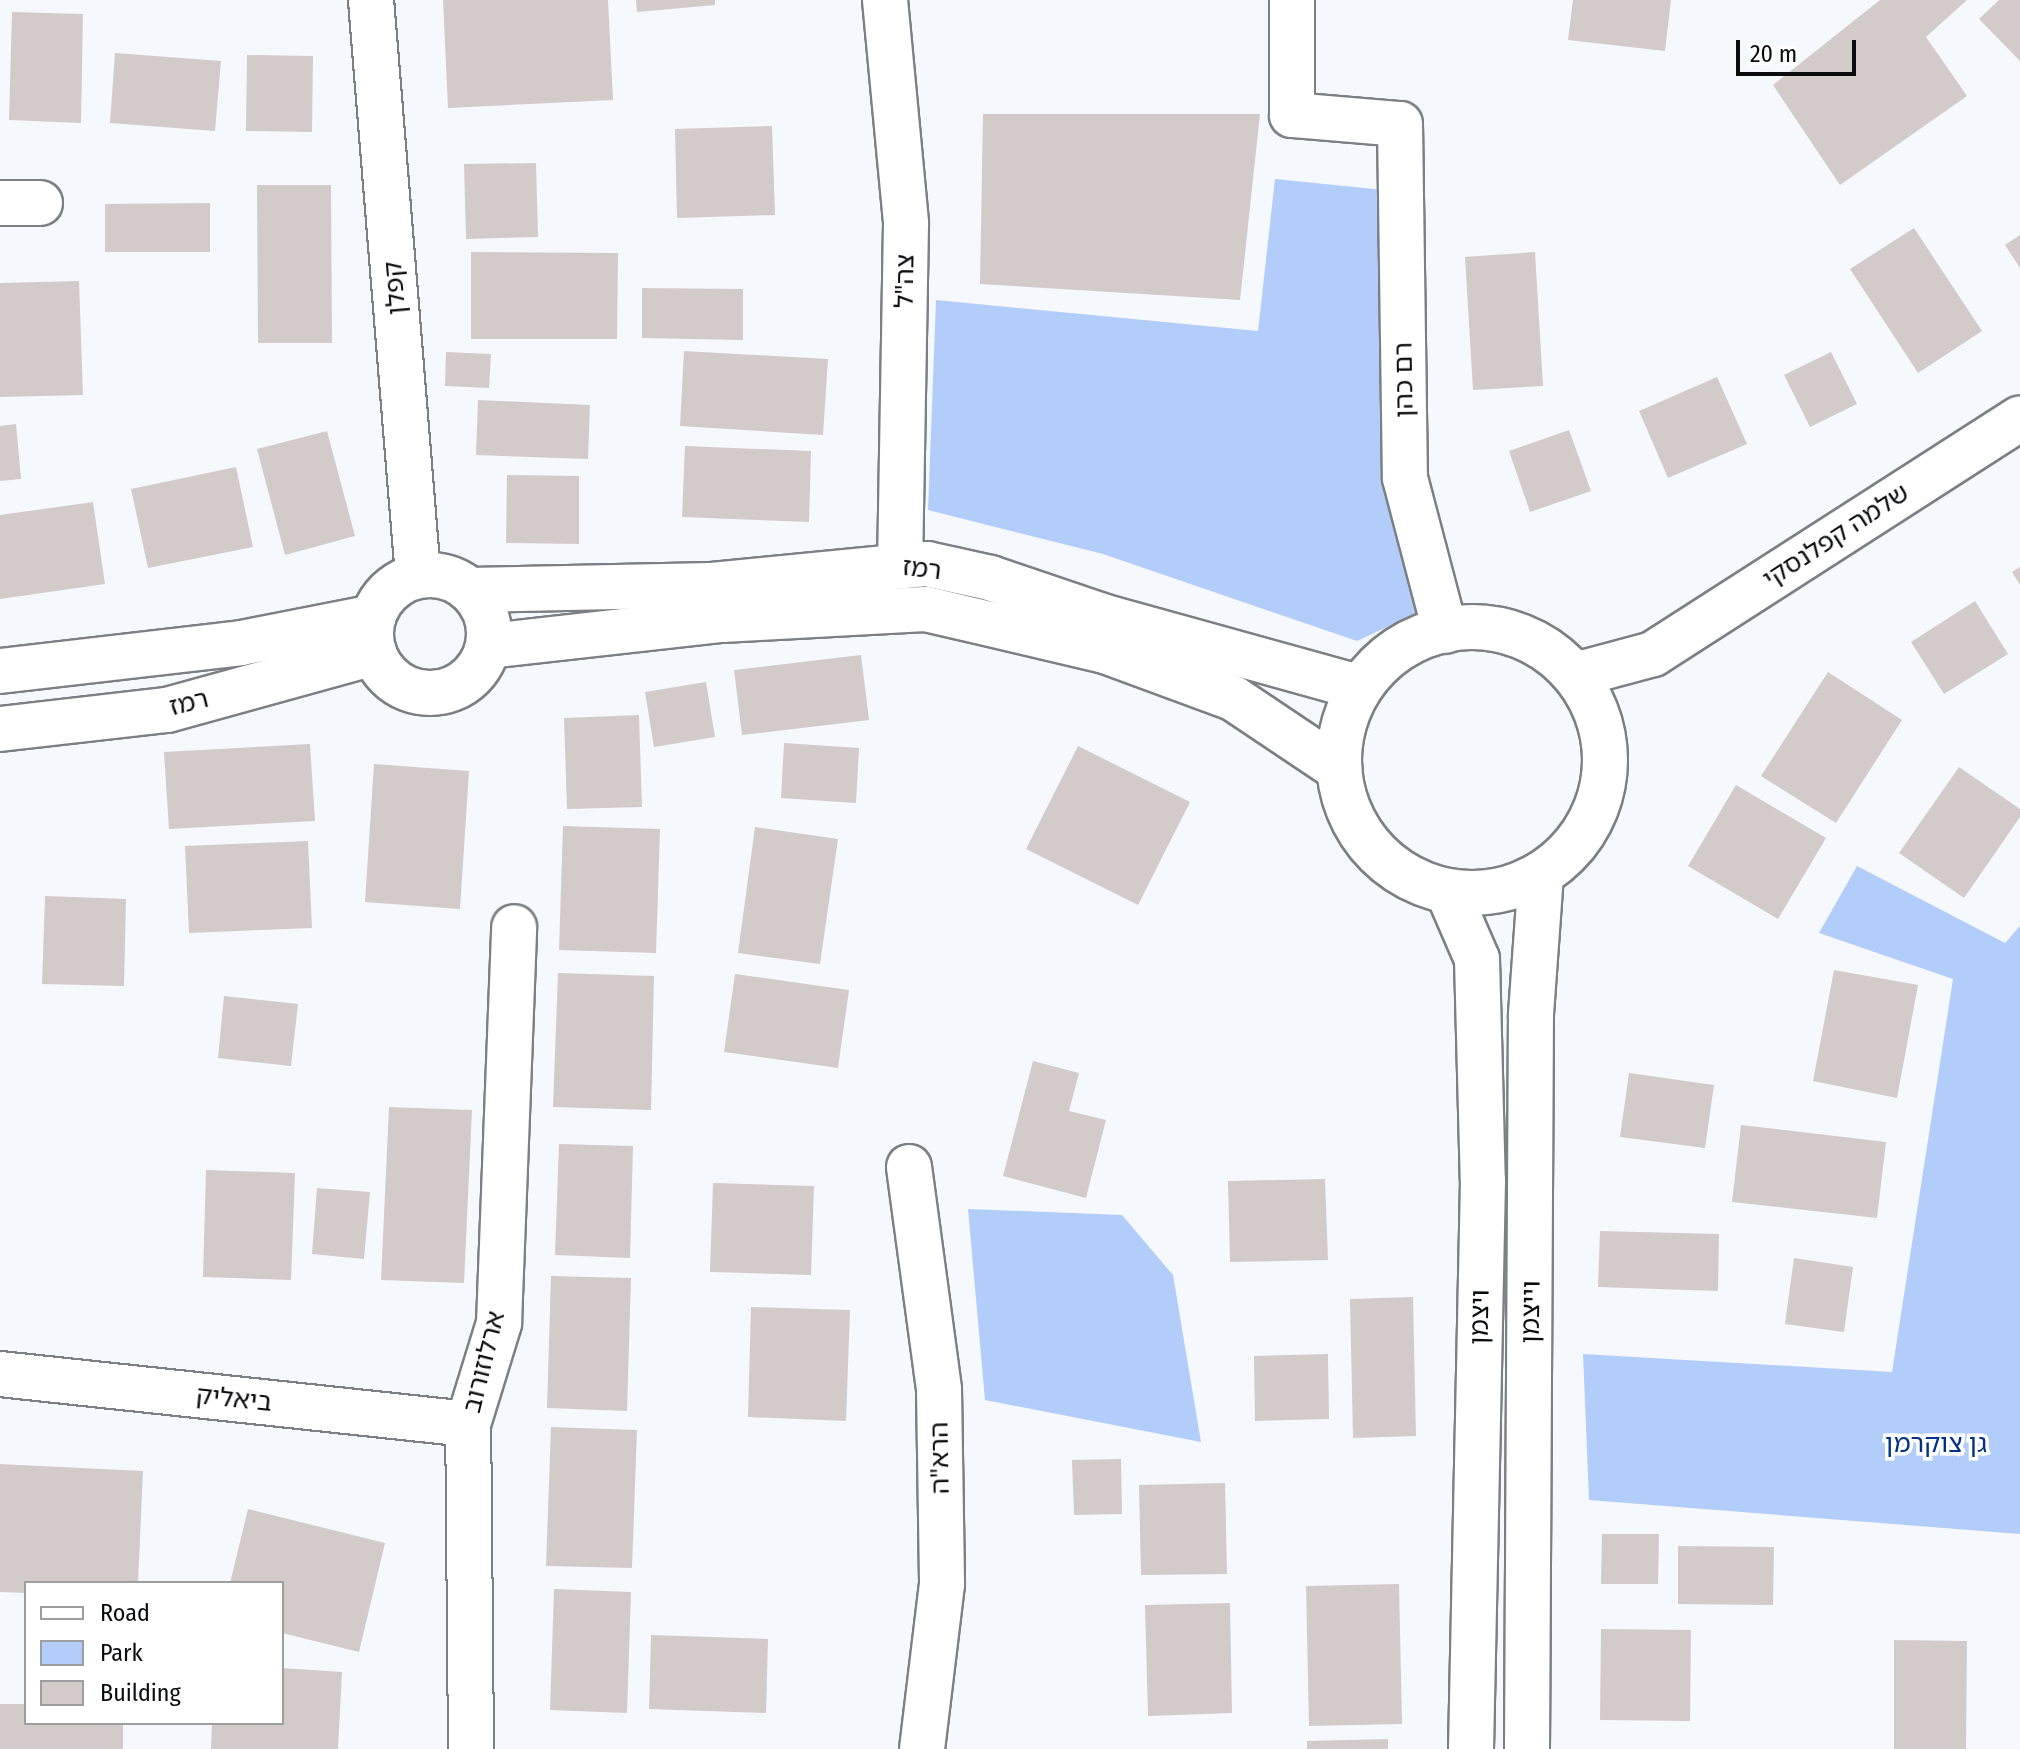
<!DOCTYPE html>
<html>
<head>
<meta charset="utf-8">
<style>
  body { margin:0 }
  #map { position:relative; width:2020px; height:1749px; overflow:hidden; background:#f5f9fe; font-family:"Fira Sans Condensed","Noto Sans Hebrew",sans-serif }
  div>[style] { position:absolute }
  .green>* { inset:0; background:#b3cdfa }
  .building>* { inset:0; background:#d2cbc9 }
  .roads { filter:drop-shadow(2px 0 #7c7f84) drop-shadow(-2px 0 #7c7f84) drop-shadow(0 2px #7c7f84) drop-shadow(0 -2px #7c7f84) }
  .minor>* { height:44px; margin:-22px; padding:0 22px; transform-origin:22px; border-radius:22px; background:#fff }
  .tertiary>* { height:44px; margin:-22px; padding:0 22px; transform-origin:22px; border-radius:22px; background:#fff }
  .tertiary>.ring { margin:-22px; padding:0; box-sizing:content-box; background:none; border:44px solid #fff; border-radius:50% }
  span { translate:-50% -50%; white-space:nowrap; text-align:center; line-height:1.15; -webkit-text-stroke:7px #fff; paint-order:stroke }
  .street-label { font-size:26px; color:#0b0c0e }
  .park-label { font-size:26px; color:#023188 }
  .legend { position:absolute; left:24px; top:1581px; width:260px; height:144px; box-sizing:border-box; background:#fff; border:2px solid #9d9e9f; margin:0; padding:10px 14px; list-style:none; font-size:24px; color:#0b0c0e }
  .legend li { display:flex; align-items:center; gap:16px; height:40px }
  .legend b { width:40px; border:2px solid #9d9e9f }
  .scale { position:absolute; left:1736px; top:40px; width:120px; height:36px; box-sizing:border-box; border:4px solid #0b0c0e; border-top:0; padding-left:10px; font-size:24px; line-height:28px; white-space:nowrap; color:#0b0c0e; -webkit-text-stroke:6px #fff; paint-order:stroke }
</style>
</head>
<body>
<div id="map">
  <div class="green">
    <i style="clip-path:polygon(1275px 179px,1384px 190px,1386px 474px,1417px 613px,1357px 641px,1103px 554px,928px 510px,936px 300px,1258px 331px)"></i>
    <i style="clip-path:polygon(1857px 866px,2005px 943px,2020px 926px,2020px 1534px,1589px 1500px,1583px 1354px,1892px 1372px,1953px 979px,1819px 933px)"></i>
    <i style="clip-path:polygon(968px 1209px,1122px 1215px,1173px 1275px,1201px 1442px,985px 1400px)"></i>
  </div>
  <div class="building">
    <i style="clip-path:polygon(443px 0,608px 0,613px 100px,448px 108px)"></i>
    <i style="clip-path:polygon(636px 0,715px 0,715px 5px,637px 12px)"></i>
    <i style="clip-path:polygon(1573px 0,1671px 0,1665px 51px,1568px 40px)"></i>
    <i style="clip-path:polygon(1880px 0,1967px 0,1926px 37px,1967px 96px,1840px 185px,1773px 85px)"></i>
    <i style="clip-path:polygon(1999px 0,2020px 0,2020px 61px,1979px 19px)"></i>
    <i style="clip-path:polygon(12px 12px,83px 14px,81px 123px,9px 120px)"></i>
    <i style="clip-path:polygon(115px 53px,221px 61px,215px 131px,110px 123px)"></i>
    <i style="clip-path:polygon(247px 55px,313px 56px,312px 132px,246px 131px)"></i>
    <i style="clip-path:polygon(983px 114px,1260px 114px,1240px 300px,980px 284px)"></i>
    <i style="clip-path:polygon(772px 126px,775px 215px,677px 218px,675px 129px)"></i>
    <i style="clip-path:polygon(536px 163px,538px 237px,466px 239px,464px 164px)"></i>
    <i style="clip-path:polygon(257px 185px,331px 185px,332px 343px,258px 343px)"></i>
    <i style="clip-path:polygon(210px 203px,210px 252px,105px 252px,105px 204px)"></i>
    <i style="clip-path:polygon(1914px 228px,1982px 331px,1918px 373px,1850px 269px)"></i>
    <i style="clip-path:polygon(2020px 235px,2020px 268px,2005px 245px)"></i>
    <i style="clip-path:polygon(471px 252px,618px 253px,617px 339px,471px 339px)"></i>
    <i style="clip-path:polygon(1535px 252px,1543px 386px,1473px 390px,1465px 257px)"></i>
    <i style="clip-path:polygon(79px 281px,83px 395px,0 397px,0 283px)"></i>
    <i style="clip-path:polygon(642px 288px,743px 289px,743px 340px,642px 338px)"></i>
    <i style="clip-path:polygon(684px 351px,828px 359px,823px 435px,680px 426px)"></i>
    <i style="clip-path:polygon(446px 352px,491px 354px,489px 388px,445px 386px)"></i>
    <i style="clip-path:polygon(1831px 352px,1857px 404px,1810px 427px,1784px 375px)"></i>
    <i style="clip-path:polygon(1717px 377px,1747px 444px,1668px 478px,1639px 411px)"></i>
    <i style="clip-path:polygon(478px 400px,590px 405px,588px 459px,476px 455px)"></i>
    <i style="clip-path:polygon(16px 424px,21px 479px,0 481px,0 426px)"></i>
    <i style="clip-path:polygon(1569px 430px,1591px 491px,1530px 512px,1509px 451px)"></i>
    <i style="clip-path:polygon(327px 431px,355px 536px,285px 555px,257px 449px)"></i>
    <i style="clip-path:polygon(685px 446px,811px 451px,809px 522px,682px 517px)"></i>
    <i style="clip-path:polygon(236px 467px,253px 547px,148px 568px,131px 489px)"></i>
    <i style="clip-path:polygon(507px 475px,579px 476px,579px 544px,506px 543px)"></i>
    <i style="clip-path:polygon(93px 502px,105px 584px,0 599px,0 515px)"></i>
    <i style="clip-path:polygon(2020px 567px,2020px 585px,2012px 572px)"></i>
    <i style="clip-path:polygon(1975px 601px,2008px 654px,1944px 694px,1911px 642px)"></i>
    <i style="clip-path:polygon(861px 655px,869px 720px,742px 735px,734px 670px)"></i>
    <i style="clip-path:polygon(1828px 672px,1902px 720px,1836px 823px,1761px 776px)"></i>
    <i style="clip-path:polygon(706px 682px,715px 737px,654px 747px,645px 692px)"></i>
    <i style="clip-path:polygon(639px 715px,642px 807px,567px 809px,564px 718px)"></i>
    <i style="clip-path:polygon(784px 743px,859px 748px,856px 803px,781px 798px)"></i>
    <i style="clip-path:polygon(310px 744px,315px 821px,169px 829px,164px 752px)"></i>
    <i style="clip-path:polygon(1078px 746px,1190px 802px,1138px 905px,1026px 849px)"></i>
    <i style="clip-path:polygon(374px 764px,469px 771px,460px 909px,365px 902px)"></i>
    <i style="clip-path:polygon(1959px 767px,2020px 809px,2020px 817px,1964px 898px,1899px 853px)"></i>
    <i style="clip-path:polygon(1736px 785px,1826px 838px,1778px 919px,1688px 866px)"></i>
    <i style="clip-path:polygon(563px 826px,660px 829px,656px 953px,559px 950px)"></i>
    <i style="clip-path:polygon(755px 827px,838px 839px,820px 964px,738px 953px)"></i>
    <i style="clip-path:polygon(308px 841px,312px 928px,189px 933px,185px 846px)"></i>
    <i style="clip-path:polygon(45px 896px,126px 899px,124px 986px,42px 984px)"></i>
    <i style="clip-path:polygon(1834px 970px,1918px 985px,1897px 1098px,1813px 1081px)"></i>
    <i style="clip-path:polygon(558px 973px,654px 976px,651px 1110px,553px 1107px)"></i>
    <i style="clip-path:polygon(735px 974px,849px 990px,838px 1068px,724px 1052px)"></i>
    <i style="clip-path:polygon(224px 996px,298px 1004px,291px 1066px,218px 1058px)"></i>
    <i style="clip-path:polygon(1033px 1061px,1079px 1073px,1069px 1111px,1106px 1120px,1086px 1198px,1003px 1176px)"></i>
    <i style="clip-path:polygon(1629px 1073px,1714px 1085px,1705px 1148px,1620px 1137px)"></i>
    <i style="clip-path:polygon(389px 1107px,472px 1110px,464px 1283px,381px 1280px)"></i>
    <i style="clip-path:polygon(1741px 1125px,1886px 1142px,1877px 1218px,1732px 1202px)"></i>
    <i style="clip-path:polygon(559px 1144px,633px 1146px,630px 1258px,555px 1255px)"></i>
    <i style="clip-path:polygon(206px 1170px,295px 1173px,291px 1280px,203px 1277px)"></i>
    <i style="clip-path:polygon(1325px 1179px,1328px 1260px,1230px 1262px,1228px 1181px)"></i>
    <i style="clip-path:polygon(713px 1183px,814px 1186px,811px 1275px,710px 1272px)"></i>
    <i style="clip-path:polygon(317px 1188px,370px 1192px,364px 1259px,312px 1254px)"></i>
    <i style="clip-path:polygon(1600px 1231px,1719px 1234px,1718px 1291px,1598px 1287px)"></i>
    <i style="clip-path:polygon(1794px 1258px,1853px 1267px,1844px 1332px,1785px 1324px)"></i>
    <i style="clip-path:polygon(551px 1276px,631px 1278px,627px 1411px,547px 1408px)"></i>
    <i style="clip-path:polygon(1413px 1297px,1416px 1436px,1353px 1438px,1350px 1299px)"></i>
    <i style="clip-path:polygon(751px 1307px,850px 1310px,846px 1421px,748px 1417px)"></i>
    <i style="clip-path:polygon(1328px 1354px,1329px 1419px,1255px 1421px,1254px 1356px)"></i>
    <i style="clip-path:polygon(551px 1427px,637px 1430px,632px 1568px,546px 1566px)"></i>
    <i style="clip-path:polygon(1121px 1459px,1122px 1514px,1074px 1515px,1072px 1460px)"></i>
    <i style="clip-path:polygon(0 1464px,143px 1471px,138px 1583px,26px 1583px,26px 1593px,0 1592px)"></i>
    <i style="clip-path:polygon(1225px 1483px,1227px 1574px,1141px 1575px,1139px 1485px)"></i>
    <i style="clip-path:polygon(248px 1509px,385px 1543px,359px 1652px,282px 1633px,282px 1583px,230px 1583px)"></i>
    <i style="clip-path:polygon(1602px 1534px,1659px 1534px,1658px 1584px,1601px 1584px)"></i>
    <i style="clip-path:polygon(1678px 1546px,1774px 1547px,1773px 1605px,1678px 1604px)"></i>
    <i style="clip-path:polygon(1399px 1584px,1402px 1724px,1309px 1726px,1306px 1586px)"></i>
    <i style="clip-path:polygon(554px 1589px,631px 1592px,627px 1713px,550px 1710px)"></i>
    <i style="clip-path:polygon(1230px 1603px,1232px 1713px,1148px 1716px,1145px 1605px)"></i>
    <i style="clip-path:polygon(1601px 1629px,1691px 1630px,1690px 1721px,1600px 1720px)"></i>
    <i style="clip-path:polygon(651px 1635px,768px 1639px,766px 1713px,649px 1709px)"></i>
    <i style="clip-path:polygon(1894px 1640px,1967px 1641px,1966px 1749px,1894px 1749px)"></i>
    <i style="clip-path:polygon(282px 1668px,342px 1672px,338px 1749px,211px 1749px,212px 1723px,282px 1723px)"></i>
    <i style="clip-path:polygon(0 1704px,26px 1704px,26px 1723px,123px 1723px,123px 1749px,0 1749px)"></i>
    <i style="clip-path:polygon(1388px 1739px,1388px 1749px,1307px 1749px,1307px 1741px)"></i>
  </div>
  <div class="roads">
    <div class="minor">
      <i style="left:371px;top:0;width:577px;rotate:85.33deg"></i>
      <i style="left:1292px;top:0;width:115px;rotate:90deg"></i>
      <i style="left:1292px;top:115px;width:108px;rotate:4.8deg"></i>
      <i style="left:1400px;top:124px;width:354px;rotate:89.2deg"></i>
      <i style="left:1405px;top:478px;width:158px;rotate:75.3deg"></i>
      <i style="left:0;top:203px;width:40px"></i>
      <i style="left:909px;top:1167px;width:225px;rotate:82.3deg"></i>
      <i style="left:939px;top:1390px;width:194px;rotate:89.1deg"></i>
      <i style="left:942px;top:1584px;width:166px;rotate:96.9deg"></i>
      <i style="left:0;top:1374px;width:471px;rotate:6.1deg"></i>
      <i style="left:471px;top:1749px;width:325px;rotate:-90.5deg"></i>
      <i style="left:468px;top:1424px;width:106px;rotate:-72.9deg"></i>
      <i style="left:499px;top:1323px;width:396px;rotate:-87.8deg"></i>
    </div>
    <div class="tertiary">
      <i style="left:885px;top:0;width:225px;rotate:84.6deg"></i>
      <i style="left:906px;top:224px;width:340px;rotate:91deg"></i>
      <i class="ring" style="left:371px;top:575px;width:74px;height:74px"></i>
      <i style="left:470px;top:590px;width:242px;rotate:-1.2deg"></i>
      <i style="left:712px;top:585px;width:216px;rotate:-5.6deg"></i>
      <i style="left:927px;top:564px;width:65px;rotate:12.5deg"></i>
      <i style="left:990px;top:578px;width:118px;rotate:18.7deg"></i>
      <i style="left:1102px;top:616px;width:266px;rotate:15.5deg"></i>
      <i class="ring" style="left:1339px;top:627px;width:222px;height:222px"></i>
      <i style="left:489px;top:646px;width:234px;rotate:-6.4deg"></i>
      <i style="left:722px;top:620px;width:204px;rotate:-3.1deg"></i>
      <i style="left:926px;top:609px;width:184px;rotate:13.2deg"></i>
      <i style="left:1105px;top:651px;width:136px;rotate:20.2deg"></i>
      <i style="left:1233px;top:698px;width:128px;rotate:33.8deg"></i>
      <i style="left:0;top:671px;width:243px;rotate:-6.6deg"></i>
      <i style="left:241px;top:643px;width:135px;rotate:-11.1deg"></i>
      <i style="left:1575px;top:675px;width:81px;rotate:-15.1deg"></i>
      <i style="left:1653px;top:654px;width:436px;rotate:-32.7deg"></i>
      <i style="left:0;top:729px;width:168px;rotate:-6.5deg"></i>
      <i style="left:167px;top:710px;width:215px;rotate:-15.4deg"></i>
      <i style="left:1448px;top:892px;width:73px;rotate:66.6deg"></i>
      <i style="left:1477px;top:959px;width:222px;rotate:88.5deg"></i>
      <i style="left:1483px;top:1181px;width:568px;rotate:91.21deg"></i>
      <i style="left:1527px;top:1749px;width:735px;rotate:-89.69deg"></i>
      <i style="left:1531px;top:1014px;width:139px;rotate:-85.9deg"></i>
    </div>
  </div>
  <div class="street-label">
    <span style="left:905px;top:281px;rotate:-89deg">צה"ל</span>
    <span style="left:395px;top:288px;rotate:-95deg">קפלן</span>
    <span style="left:1404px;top:380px;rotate:-91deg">רם כהן</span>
    <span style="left:1836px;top:536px;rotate:-33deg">שלמה קפלנסקי</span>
    <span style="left:922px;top:569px;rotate:7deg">רמז</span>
    <span style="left:189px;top:703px;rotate:-14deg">רמז</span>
    <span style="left:1531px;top:1312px;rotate:-89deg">וייצמן</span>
    <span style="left:1480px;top:1317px;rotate:-89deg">ויצמן</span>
    <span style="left:484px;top:1362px;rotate:-76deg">ארלוזורוב</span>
    <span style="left:234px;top:1399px;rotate:6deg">ביאליק</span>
    <span style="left:940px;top:1458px;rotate:-91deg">הרא"ה</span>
  </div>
  <div class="park-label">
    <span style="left:1936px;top:1444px">גן צוקרמן</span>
  </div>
  <ul class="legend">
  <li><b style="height:10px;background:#fff"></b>Road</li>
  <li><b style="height:22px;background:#b3cdfa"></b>Park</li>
  <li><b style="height:22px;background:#d2cbc9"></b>Building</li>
  </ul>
  <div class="scale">20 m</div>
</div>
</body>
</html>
